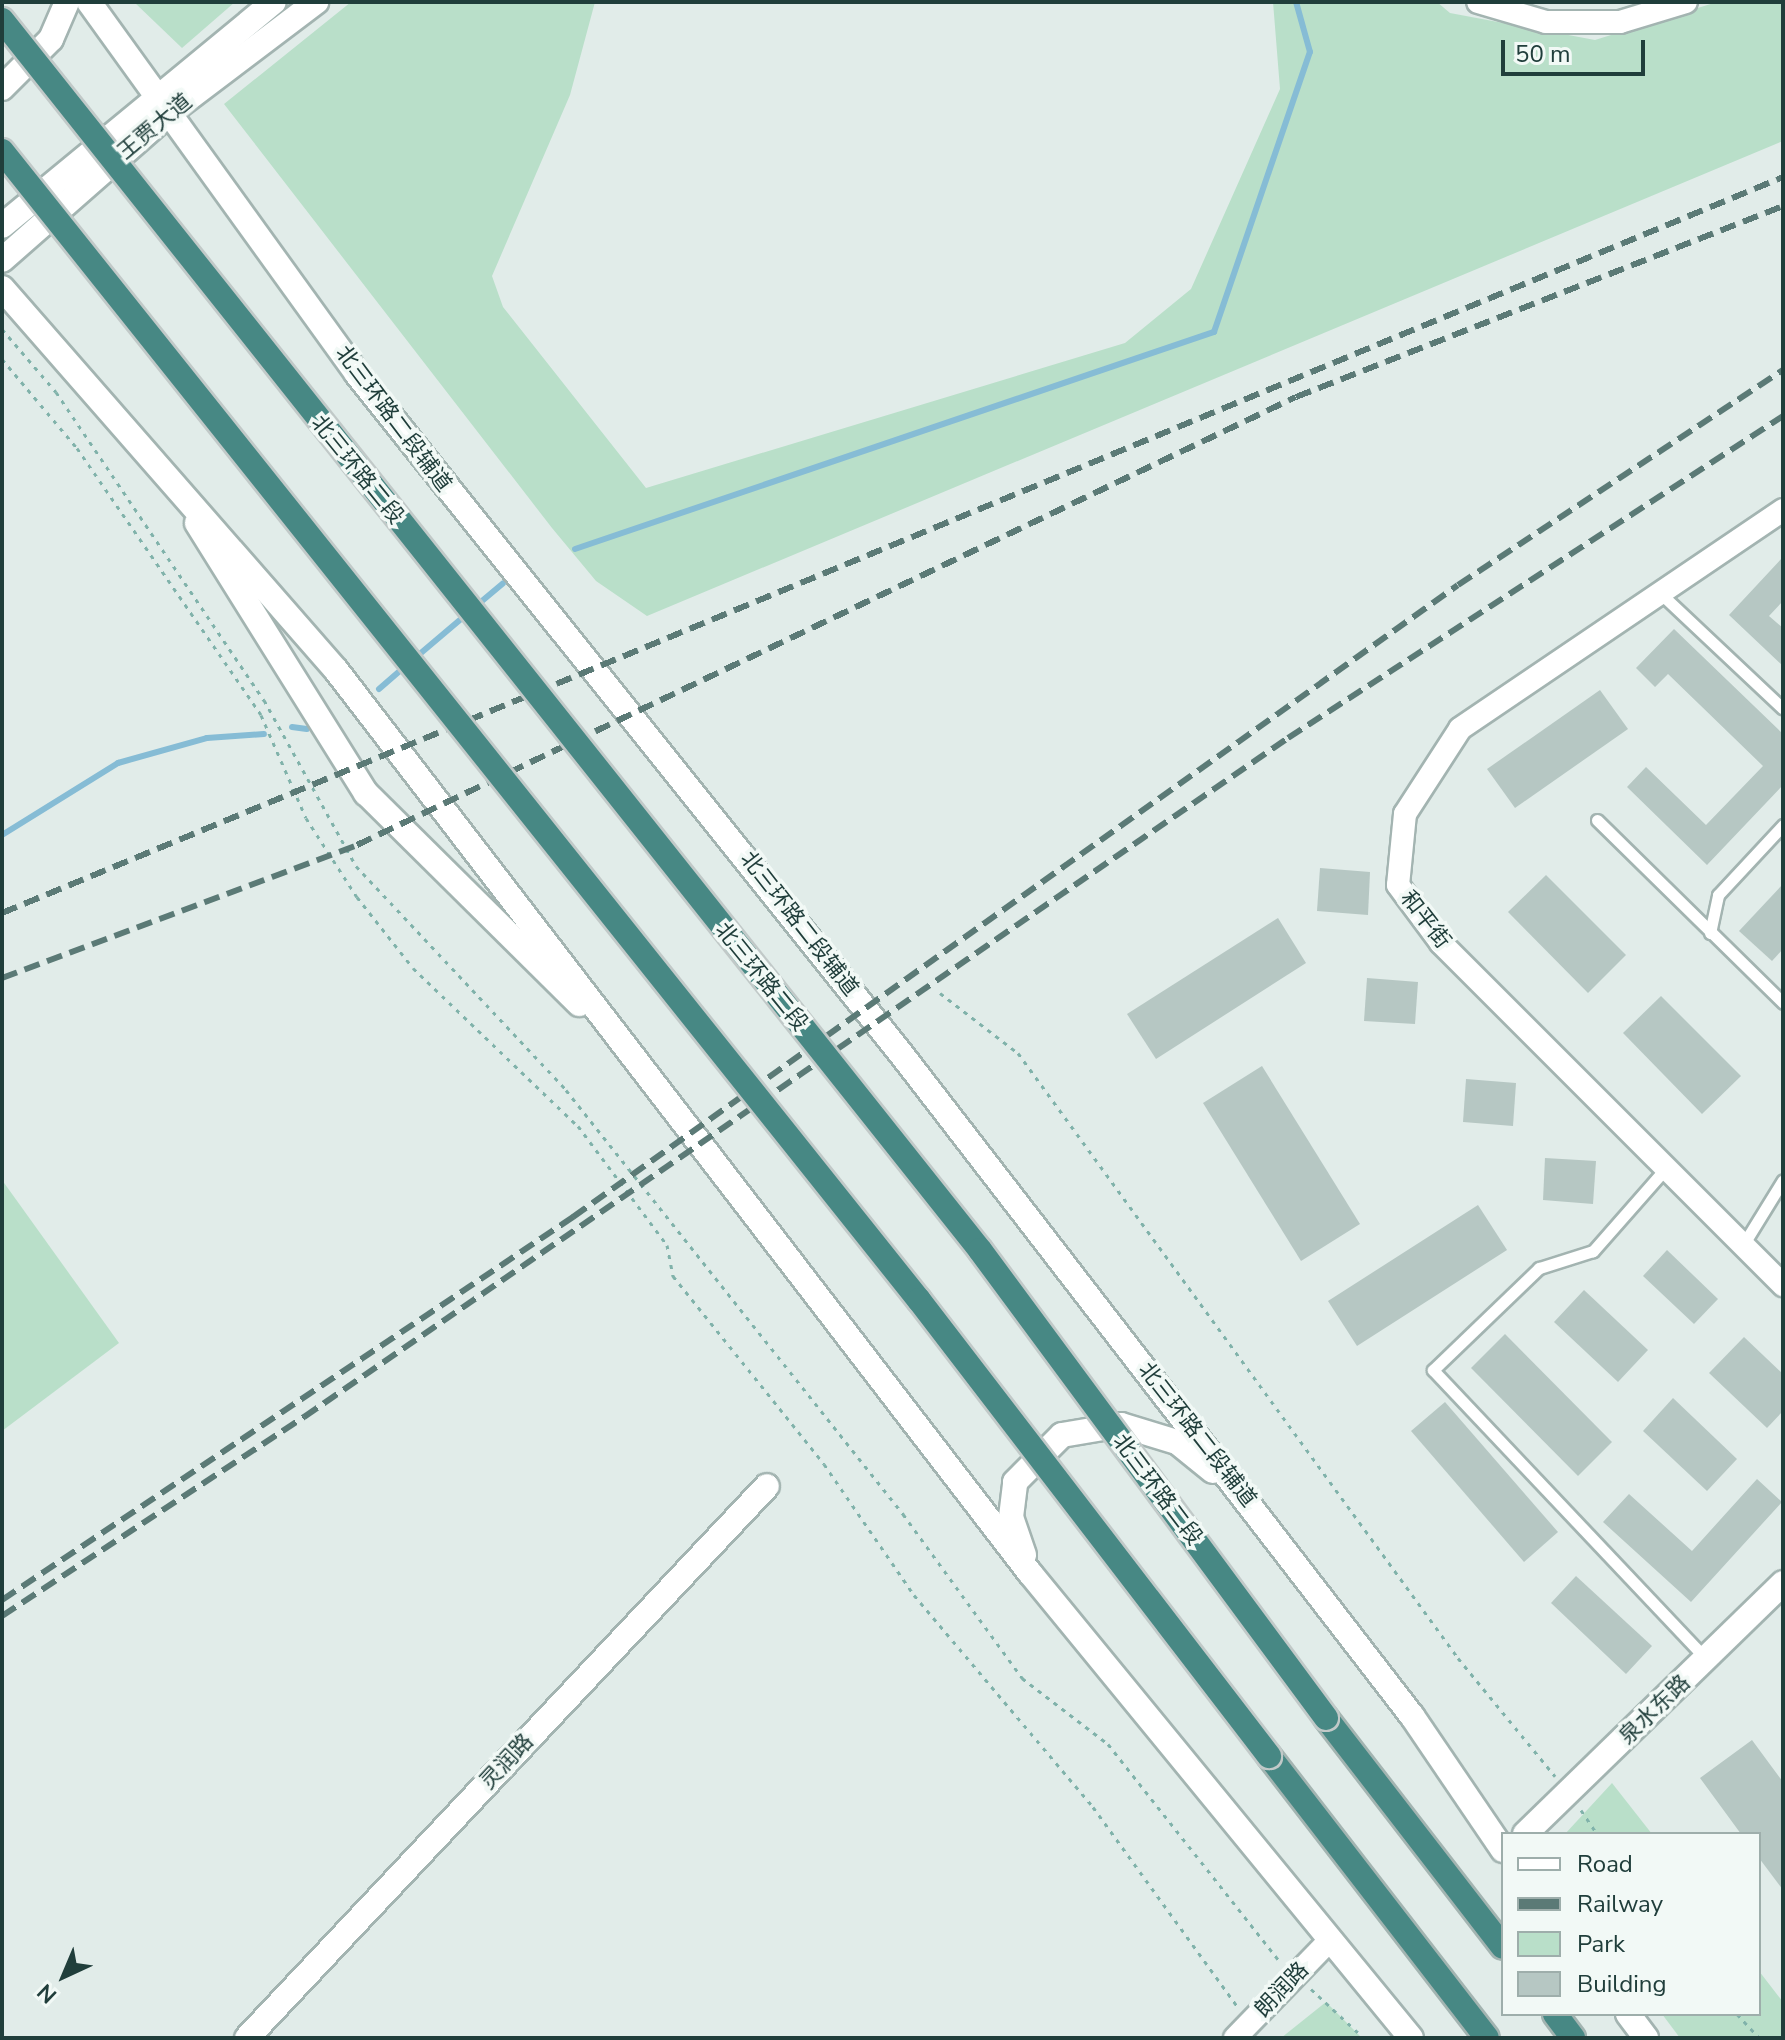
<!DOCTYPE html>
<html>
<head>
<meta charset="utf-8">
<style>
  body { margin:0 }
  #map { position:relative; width:1785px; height:2040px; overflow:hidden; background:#e1ece9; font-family:"Nunito Sans","Noto Sans SC",sans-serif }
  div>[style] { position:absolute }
  .green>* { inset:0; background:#b9dfc9 }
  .stream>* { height:6px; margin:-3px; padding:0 3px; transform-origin:3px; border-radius:3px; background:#86bcd5 }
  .building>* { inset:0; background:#b6c7c3 }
  .path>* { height:3px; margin-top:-1.5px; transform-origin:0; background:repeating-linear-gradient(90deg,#80b2aa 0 4px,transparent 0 10px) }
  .roads { filter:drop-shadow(2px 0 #a3b4b1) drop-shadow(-2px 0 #a3b4b1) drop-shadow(0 2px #a3b4b1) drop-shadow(0 -2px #a3b4b1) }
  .service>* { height:11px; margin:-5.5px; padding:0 5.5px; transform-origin:5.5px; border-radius:5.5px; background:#fff }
  .minor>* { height:22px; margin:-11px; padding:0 11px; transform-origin:11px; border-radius:11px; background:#fff }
  .tertiary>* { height:24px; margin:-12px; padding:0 12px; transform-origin:12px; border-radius:12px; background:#fff }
  .secondary>* { height:24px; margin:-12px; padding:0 12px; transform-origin:12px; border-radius:12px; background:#fff }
  .trunk>* { height:24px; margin:-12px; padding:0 12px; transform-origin:12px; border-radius:12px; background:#478884 }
  .rail>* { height:6px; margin-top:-3px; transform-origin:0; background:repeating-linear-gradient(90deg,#5b7a76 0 16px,transparent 0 24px) }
  .bridges { filter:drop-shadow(2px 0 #c1c9c8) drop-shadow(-2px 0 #c1c9c8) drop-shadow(0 2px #c1c9c8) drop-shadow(0 -2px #c1c9c8) }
  .trunk-bridge>* { height:24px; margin:-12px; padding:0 12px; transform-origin:12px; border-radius:12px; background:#478884 }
  span { translate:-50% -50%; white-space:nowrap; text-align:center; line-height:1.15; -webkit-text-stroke:7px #f2f9f6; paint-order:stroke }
  .street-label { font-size:22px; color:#203e3b }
  .frame { position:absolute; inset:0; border:4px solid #203e3b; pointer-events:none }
  .legend { position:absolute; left:1501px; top:1832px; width:260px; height:184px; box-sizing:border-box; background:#f2f9f6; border:2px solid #9eaeab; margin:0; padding:10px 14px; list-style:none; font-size:24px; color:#203e3b }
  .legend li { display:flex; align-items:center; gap:16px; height:40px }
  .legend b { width:40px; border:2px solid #9eaeab }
  .north { position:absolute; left:24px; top:1936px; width:80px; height:80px; -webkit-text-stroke:6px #f2f9f6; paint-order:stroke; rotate:224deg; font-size:22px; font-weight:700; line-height:32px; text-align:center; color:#203e3b }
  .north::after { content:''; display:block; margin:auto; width:28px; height:36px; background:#203e3b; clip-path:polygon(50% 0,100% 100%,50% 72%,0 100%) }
  .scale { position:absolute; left:1501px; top:40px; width:144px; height:36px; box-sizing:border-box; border:4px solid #203e3b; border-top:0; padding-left:10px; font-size:24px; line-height:28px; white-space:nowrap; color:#203e3b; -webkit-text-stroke:6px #f2f9f6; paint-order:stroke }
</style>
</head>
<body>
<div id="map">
  <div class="green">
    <i style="clip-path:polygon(134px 2px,235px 2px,182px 48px)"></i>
    <i style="clip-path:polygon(351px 2px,595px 2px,570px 95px,492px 276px,503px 307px,646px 488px,1125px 343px,1191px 289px,1280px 89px,1273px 2px,1437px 2px,1450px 13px,1595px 40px,1717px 2px,1783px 2px,1783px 141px,647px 616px,596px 581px,552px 528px,224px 104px)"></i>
    <i style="clip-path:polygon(2px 1180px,119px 1343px,2px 1431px)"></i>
    <i style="clip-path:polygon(1612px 1783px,1652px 1834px,1565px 1834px)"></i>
    <i style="clip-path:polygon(1759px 1971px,1783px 2002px,1783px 2038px,1680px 2038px,1662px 2014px,1759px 2014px)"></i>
    <i style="clip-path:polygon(1326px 2002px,1362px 2038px,1281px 2038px)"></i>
  </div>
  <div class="stream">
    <i style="left:575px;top:549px;width:675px;rotate:-18.76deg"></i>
    <i style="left:1214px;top:332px;width:296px;rotate:-71.1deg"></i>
    <i style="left:1310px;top:52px;width:52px;rotate:-105.6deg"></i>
    <i style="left:476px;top:606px;width:35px;rotate:-40deg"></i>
    <i style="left:415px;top:658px;width:70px;rotate:-40.3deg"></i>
    <i style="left:379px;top:689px;width:37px;rotate:-41deg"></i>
    <i style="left:292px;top:727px;width:15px;rotate:8deg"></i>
    <i style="left:2px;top:835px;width:137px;rotate:-31.8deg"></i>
    <i style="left:118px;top:763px;width:92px;rotate:-15.7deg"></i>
    <i style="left:207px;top:738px;width:57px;rotate:-4deg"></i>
  </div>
  <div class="building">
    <i style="clip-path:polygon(1783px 557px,1783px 601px,1769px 616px,1783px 628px,1783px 666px,1729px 615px)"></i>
    <i style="clip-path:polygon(1674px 629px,1783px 734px,1783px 785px,1707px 865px,1627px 787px,1646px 767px,1706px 825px,1763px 766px,1668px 674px,1655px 687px,1636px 668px)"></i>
    <i style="clip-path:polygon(1600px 690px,1628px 729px,1515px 808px,1487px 769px)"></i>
    <i style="clip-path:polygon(1320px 868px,1370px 872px,1368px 915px,1317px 911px)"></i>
    <i style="clip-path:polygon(1546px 875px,1626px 955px,1588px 993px,1508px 912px)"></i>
    <i style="clip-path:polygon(1783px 884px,1783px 949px,1772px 961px,1739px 931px)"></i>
    <i style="clip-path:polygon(1278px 918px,1306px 963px,1156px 1059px,1127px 1014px)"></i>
    <i style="clip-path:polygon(1367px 978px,1418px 982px,1415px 1024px,1364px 1021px)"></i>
    <i style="clip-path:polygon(1661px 996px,1741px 1076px,1702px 1114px,1623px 1033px)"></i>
    <i style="clip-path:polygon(1262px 1066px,1360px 1224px,1301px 1261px,1203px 1103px)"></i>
    <i style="clip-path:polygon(1466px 1079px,1516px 1083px,1513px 1126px,1463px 1122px)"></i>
    <i style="clip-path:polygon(1545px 1158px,1596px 1161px,1593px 1204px,1543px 1200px)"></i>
    <i style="clip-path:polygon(1478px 1205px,1507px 1250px,1357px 1346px,1328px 1301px)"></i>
    <i style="clip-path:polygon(1667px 1250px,1718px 1299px,1694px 1324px,1643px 1276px)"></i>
    <i style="clip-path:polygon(1584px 1290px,1648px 1350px,1618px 1382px,1554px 1322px)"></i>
    <i style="clip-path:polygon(1505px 1334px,1612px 1442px,1578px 1476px,1471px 1368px)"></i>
    <i style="clip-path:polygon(1744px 1337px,1783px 1374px,1783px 1411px,1767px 1428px,1709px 1373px)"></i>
    <i style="clip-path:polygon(1673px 1398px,1737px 1459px,1707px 1491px,1643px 1431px)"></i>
    <i style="clip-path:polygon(1445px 1402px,1558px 1532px,1524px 1562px,1411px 1431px)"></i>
    <i style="clip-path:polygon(1757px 1479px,1782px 1502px,1691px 1602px,1603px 1522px,1629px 1494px,1692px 1551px)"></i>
    <i style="clip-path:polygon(1576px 1576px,1652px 1646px,1626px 1674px,1551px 1603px)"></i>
    <i style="clip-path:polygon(1752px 1740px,1783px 1782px,1783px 1890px,1759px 1858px,1759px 1834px,1741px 1834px,1700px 1778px)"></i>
  </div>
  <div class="path">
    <i style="left:2px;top:329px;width:83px;rotate:49.4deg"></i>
    <i style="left:56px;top:392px;width:372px;rotate:56deg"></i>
    <i style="left:264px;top:700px;width:190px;rotate:61deg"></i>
    <i style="left:356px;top:866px;width:307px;rotate:46.8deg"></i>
    <i style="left:566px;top:1090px;width:542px;rotate:51.52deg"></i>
    <i style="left:903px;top:1514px;width:203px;rotate:54deg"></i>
    <i style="left:1022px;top:1678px;width:108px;rotate:37.5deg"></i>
    <i style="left:1108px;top:1744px;width:279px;rotate:51.7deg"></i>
    <i style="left:2px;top:359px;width:116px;rotate:49.9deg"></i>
    <i style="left:77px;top:448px;width:324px;rotate:55.4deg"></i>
    <i style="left:261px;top:715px;width:112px;rotate:66.4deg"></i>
    <i style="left:306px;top:818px;width:94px;rotate:57.2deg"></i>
    <i style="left:357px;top:897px;width:90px;rotate:51.7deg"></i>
    <i style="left:413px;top:968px;width:228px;rotate:43.8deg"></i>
    <i style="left:578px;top:1126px;width:149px;rotate:53.2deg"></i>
    <i style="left:667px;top:1245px;width:32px;rotate:79deg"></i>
    <i style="left:673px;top:1276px;width:241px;rotate:51.2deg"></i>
    <i style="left:824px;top:1464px;width:159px;rotate:55.5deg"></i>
    <i style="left:914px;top:1595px;width:277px;rotate:49.8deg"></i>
    <i style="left:1093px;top:1807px;width:247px;rotate:54.1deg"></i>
    <i style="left:940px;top:993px;width:98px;rotate:37.6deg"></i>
    <i style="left:1018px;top:1053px;width:748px;rotate:53.97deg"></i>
    <i style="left:1458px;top:1658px;width:153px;rotate:50.6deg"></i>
    <i style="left:1581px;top:1810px;width:29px;rotate:56deg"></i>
    <i style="left:1311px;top:1989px;width:72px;rotate:42.8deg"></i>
    <i style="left:1737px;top:2014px;width:33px;rotate:47deg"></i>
  </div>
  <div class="roads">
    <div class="service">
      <i style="left:1659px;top:592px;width:170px;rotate:43.3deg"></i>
      <i style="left:1597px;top:820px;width:261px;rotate:44.5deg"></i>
      <i style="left:1710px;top:933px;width:39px;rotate:-78deg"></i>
      <i style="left:1718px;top:895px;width:96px;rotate:-47.1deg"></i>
      <i style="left:1666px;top:1168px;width:111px;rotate:131.3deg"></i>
      <i style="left:1593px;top:1251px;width:57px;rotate:162.5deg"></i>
      <i style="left:1539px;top:1268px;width:147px;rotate:136.1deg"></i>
      <i style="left:1433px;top:1370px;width:398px;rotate:46.6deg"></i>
      <i style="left:1743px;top:1245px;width:76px;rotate:-58.4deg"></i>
    </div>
    <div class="minor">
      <i style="left:1478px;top:2px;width:71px;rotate:16.4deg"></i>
      <i style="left:1546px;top:22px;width:74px"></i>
      <i style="left:1620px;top:22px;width:69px;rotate:-16.9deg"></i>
      <i style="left:1783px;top:510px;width:390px;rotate:145.9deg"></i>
      <i style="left:1460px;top:729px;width:101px;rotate:122.9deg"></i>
      <i style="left:1405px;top:814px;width:71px;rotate:95.6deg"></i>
      <i style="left:1398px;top:885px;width:72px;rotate:53.4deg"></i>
      <i style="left:1441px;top:943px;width:484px;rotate:45deg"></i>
      <i style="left:1235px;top:2038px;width:134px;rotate:-45.9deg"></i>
    </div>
    <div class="tertiary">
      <i style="left:1525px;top:1834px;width:360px;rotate:-44.2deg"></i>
      <i style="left:247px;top:2038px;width:758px;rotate:-46.71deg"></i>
    </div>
    <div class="secondary">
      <i style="left:89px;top:2px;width:458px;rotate:54.2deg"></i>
      <i style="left:357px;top:374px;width:872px;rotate:51.33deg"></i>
      <i style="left:902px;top:1055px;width:835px;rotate:52.35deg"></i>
      <i style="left:1412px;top:1716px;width:162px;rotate:55.8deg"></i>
      <i style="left:2px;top:88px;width:69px;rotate:-45deg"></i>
      <i style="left:51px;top:39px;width:40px;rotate:-66.6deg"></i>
      <i style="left:2px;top:226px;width:352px;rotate:-39.5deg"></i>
      <i style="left:2px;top:260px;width:221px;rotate:-41.3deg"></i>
      <i style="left:168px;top:114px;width:186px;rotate:-37.1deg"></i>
      <i style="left:2px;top:288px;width:507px;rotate:48.84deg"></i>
      <i style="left:336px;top:670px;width:1139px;rotate:52.46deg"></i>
      <i style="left:1030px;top:1573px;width:601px;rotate:50.67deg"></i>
      <i style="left:197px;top:523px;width:319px;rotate:58deg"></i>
      <i style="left:366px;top:793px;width:300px;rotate:44.7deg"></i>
      <i style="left:1024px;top:1555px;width:40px;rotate:-108.9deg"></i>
      <i style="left:1011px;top:1517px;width:35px;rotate:-83deg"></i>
      <i style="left:1015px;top:1482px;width:66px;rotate:-45deg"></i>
      <i style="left:1062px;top:1435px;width:60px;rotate:-9.6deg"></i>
      <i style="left:1121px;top:1425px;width:59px;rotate:16.9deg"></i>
      <i style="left:1177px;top:1442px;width:46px;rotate:38.9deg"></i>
      <i style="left:1628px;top:2014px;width:30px;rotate:53deg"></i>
    </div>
    <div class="trunk">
      <i style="left:1326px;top:1718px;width:289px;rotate:52.3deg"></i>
      <i style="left:1269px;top:1756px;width:356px;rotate:52.3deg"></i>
      <i style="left:1555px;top:2014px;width:30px;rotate:53deg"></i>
    </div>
  </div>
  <div class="rail">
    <i style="left:2px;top:913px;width:1927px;rotate:-22.45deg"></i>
    <i style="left:2px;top:978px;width:379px;rotate:-20.5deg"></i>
    <i style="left:357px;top:845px;width:1040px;rotate:-25.51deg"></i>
    <i style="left:1296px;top:397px;width:523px;rotate:-21.41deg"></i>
    <i style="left:2px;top:1600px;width:688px;rotate:-33.85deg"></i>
    <i style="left:573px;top:1217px;width:1087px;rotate:-35.53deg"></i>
    <i style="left:1458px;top:585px;width:390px;rotate:-33.5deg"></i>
    <i style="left:2px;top:1616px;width:362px;rotate:-33.4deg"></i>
    <i style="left:304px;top:1417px;width:1196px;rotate:-34.61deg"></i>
    <i style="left:1288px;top:738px;width:591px;rotate:-33.04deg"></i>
  </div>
  <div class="bridges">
    <div class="trunk-bridge">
      <i style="left:2px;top:20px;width:1571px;rotate:51.51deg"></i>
      <i style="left:980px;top:1250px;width:582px;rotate:53.52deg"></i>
      <i style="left:2px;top:151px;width:1470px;rotate:51.41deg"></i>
      <i style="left:919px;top:1300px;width:575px;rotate:52.49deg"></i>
    </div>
  </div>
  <div class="street-label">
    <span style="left:155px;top:127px;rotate:-40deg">王贾大道</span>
    <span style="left:393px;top:419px;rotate:53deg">北三环路二段辅道</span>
    <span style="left:357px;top:470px;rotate:51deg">北三环路二段</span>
    <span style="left:1425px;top:920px;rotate:52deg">和平街</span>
    <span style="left:799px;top:924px;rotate:52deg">北三环路二段辅道</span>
    <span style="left:761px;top:977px;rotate:51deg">北三环路二段</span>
    <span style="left:1197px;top:1435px;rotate:52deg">北三环路二段辅道</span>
    <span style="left:1157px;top:1490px;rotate:53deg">北三环路二段</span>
    <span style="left:1655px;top:1710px;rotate:-44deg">泉水东路</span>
    <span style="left:507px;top:1762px;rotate:-47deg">灵润路</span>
    <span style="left:1282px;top:1990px;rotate:-46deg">朗润路</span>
  </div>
  <div class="frame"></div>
  <ul class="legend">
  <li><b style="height:10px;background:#fff"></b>Road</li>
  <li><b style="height:10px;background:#5b7a76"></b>Railway</li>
  <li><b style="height:22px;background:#b9dfc9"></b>Park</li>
  <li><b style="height:22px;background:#b6c7c3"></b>Building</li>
  </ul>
  <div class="north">N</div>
  <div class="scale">50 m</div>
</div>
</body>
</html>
